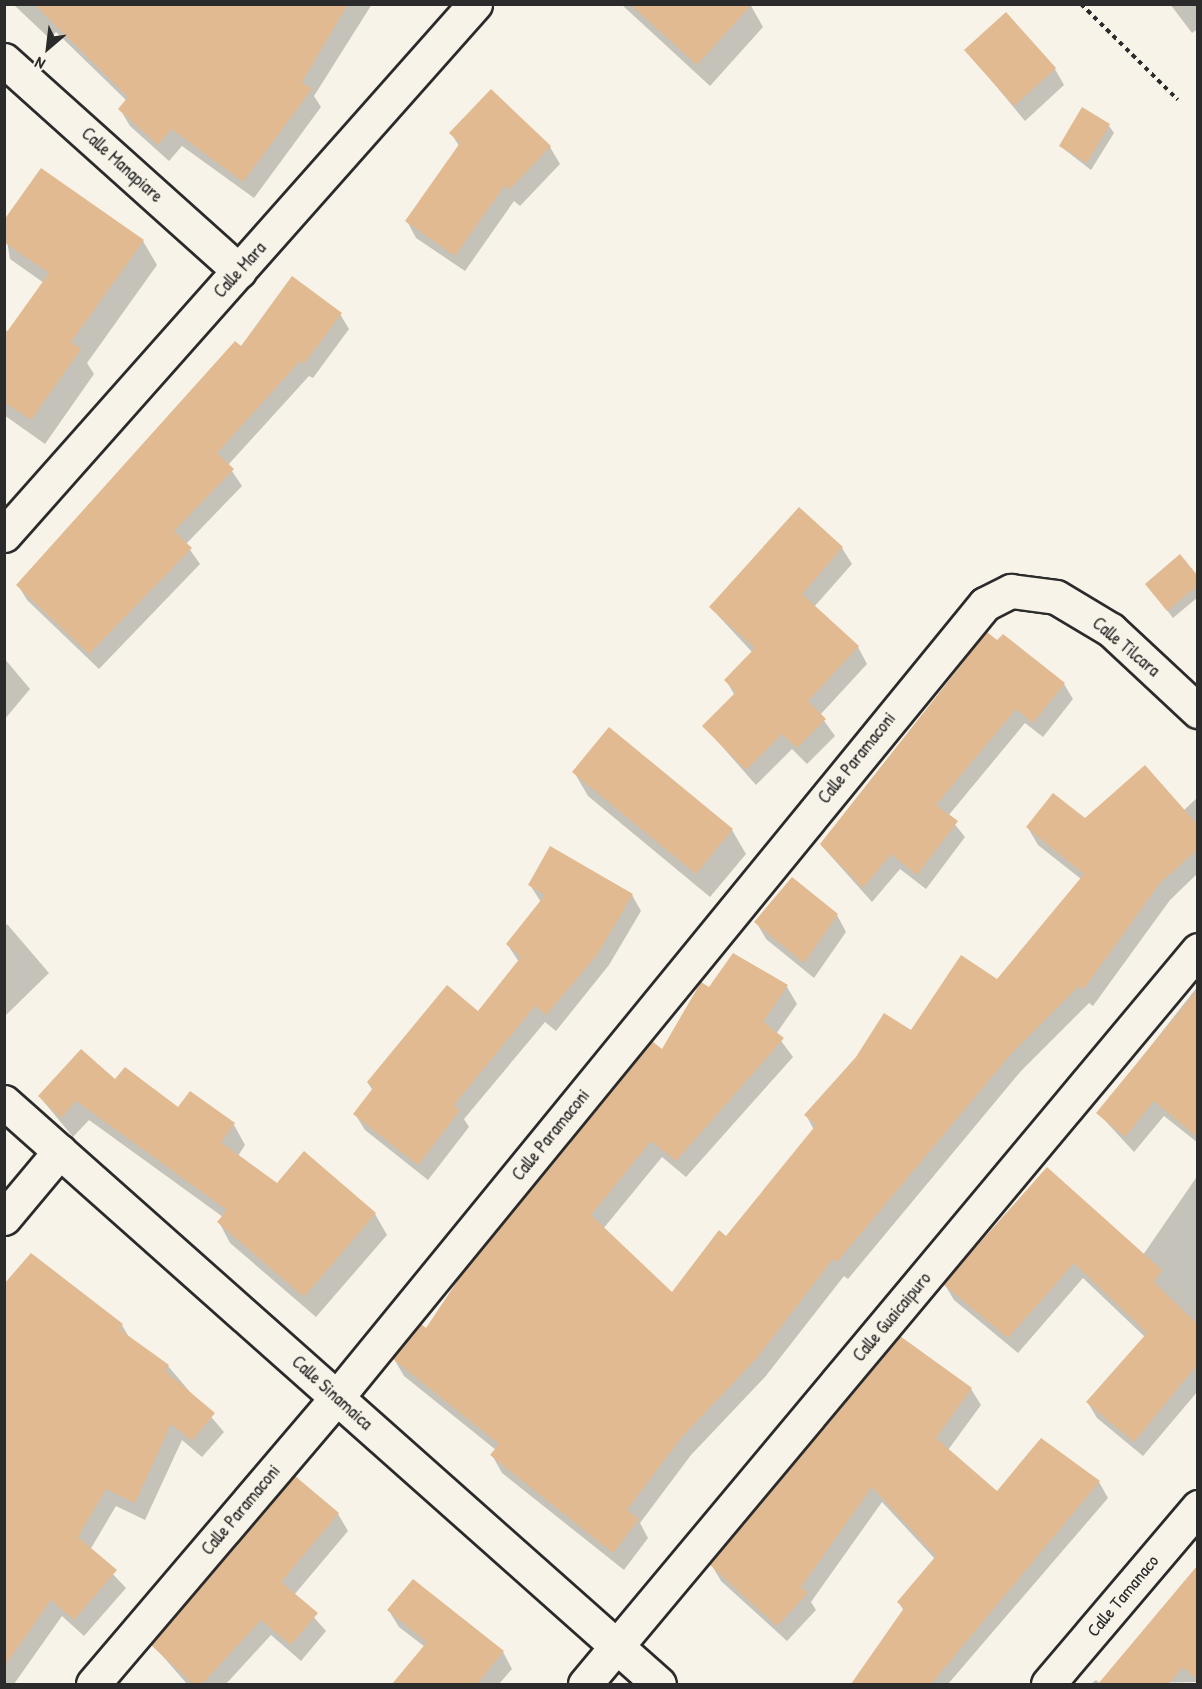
<!DOCTYPE html>
<html>
<head>
<meta charset="utf-8">
<style>
  body { margin:0 }
  #map { position:relative; width:1202px; height:1689px; overflow:hidden; background:#f7f3e8; font-family:"Patrick Hand",sans-serif }
  div>[style] { position:absolute }
  .shadow>* { inset:0; background:#0003 }
  .building>* { inset:0; background:#e1ba91 }
  .path>* { height:4px; margin-top:-2px; transform-origin:0; background:repeating-linear-gradient(90deg,#2b2b2b 0 4.5px,transparent 0 9px) }
  .roads { filter:drop-shadow(2px 0 #2b2b2b) drop-shadow(-2px 0 #2b2b2b) drop-shadow(0 2px #2b2b2b) drop-shadow(0 -2px #2b2b2b) }
  .minor>* { height:33px; margin:-16.5px; padding:0 16.5px; transform-origin:16.5px; border-radius:16.5px; background:#f7f3e8 }
  span { translate:-50% -50%; white-space:nowrap; text-align:center; line-height:1.15; -webkit-text-stroke:6px #f7f3e8; paint-order:stroke }
  .street-label { font-size:18px; color:#2b2b2b }
  .frame { position:absolute; inset:0; border:6px solid #2b2b2b; pointer-events:none }
  .north { position:absolute; left:18px; top:18px; width:60px; height:60px; -webkit-text-stroke:4px #f7f3e8; paint-order:stroke; rotate:208deg; font-size:16px; font-weight:700; line-height:24px; text-align:center; color:#2b2b2b }
  .north::after { content:''; display:block; margin:auto; width:21px; height:27px; background:#2b2b2b; clip-path:polygon(50% 0,100% 100%,50% 72%,0 100%) }
</style>
</head>
<body>
<div id="map">
  <div class="shadow">
    <i style="clip-path:polygon(13px 4px,372px 4px,314px 96px,321px 107px,254px 198px,182px 146px,169px 161px,130px 126px,120px 109px,127px 101px,56px 32px,50px 39px)"></i>
    <i style="clip-path:polygon(621px 4px,750px 4px,763px 27px,710px 86px)"></i>
    <i style="clip-path:polygon(1170px 4px,1198px 4px,1198px 29px,1192px 33px)"></i>
    <i style="clip-path:polygon(966px 50px,1055px 69px,1064px 85px,1025px 121px)"></i>
    <i style="clip-path:polygon(491px 91px,550px 147px,560px 164px,520px 206px,514px 201px,465px 271px,416px 238px,407px 221px,459px 146px,451px 133px)"></i>
    <i style="clip-path:polygon(1109px 126px,1114px 133px,1091px 170px,1060px 146px)"></i>
    <i style="clip-path:polygon(4px 223px,143px 241px,157px 265px,87px 363px,94px 374px,45px 444px,4px 415px,4px 329px,9px 332px,44px 283px,10px 259px)"></i>
    <i style="clip-path:polygon(340px 314px,349px 329px,313px 378px,309px 376px,228px 465px,242px 486px,186px 544px,200px 564px,99px 669px,27px 600px,18px 585px,242px 349px)"></i>
    <i style="clip-path:polygon(842px 548px,852px 564px,814px 607px,858px 647px,867px 664px,820px 715px,835px 736px,807px 764px,792px 749px,756px 785px,704px 726px,735px 696px,726px 680px,752px 652px,711px 608px)"></i>
    <i style="clip-path:polygon(1180px 557px,1198px 577px,1198px 597px,1173px 618px,1147px 584px)"></i>
    <i style="clip-path:polygon(1003px 636px,1064px 684px,1073px 699px,1043px 737px,1025px 723px,948px 816px,965px 837px,926px 889px,900px 869px,872px 902px,821px 845px)"></i>
    <i style="clip-path:polygon(4px 658px,30px 689px,4px 720px)"></i>
    <i style="clip-path:polygon(574px 772px,732px 830px,746px 854px,710px 897px,588px 796px)"></i>
    <i style="clip-path:polygon(1198px 797px,1198px 873px,1170px 900px,1093px 1006px,1089px 1003px,1021px 1071px,848px 1279px,844px 1276px,765px 1377px,691px 1455px,640px 1523px,648px 1538px,624px 1570px,502px 1473px,492px 1455px,496px 1450px,404px 1376px,394px 1359px,426px 1330px,662px 1051px,734px 955px,787px 987px,797px 1004px,776px 1034px,793px 1057px,686px 1177px,662px 1157px,603px 1229px,672px 1294px,726px 1238px,814px 1130px,806px 1115px,911px 1032px,997px 981px,1081px 879px,1038px 845px,1028px 828px,1183px 811px)"></i>
    <i style="clip-path:polygon(530px 885px,632px 895px,641px 911px,609px 965px,556px 1031px,545px 1022px,464px 1119px,469px 1127px,428px 1180px,365px 1130px,355px 1114px,373px 1091px,368px 1083px,479px 1013px,519px 962px,507px 944px,541px 902px)"></i>
    <i style="clip-path:polygon(837px 915px,846px 932px,814px 978px,766px 939px,756px 922px)"></i>
    <i style="clip-path:polygon(7px 924px,49px 973px,4px 1017px,4px 927px)"></i>
    <i style="clip-path:polygon(1198px 986px,1198px 1143px,1164px 1116px,1134px 1152px,1098px 1113px)"></i>
    <i style="clip-path:polygon(115px 1081px,178px 1109px,234px 1125px,245px 1145px,238px 1156px,277px 1185px,304px 1153px,375px 1214px,387px 1235px,316px 1317px,230px 1243px,219px 1222px,223px 1217px,89px 1120px,73px 1137px,39px 1096px)"></i>
    <i style="clip-path:polygon(1047px 1169px,1143px 1255px,1198px 1175px,1198px 1391px,1143px 1456px,1097px 1418px,1088px 1403px,1145px 1337px,1083px 1278px,1018px 1353px,954px 1300px,945px 1285px)"></i>
    <i style="clip-path:polygon(4px 1290px,122px 1325px,130px 1339px,168px 1366px,224px 1432px,202px 1457px,182px 1440px,145px 1520px,116px 1506px,90px 1550px,126px 1588px,84px 1636px,62px 1616px,14px 1684px,4px 1684px)"></i>
    <i style="clip-path:polygon(900px 1338px,971px 1389px,981px 1405px,948px 1450px,997px 1493px,1099px 1482px,1108px 1498px,948px 1684px,853px 1684px,904px 1611px,899px 1603px,935px 1559px,882px 1502px,811px 1602px,816px 1610px,787px 1641px,721px 1581px,711px 1564px)"></i>
    <i style="clip-path:polygon(295px 1478px,338px 1514px,348px 1531px,294px 1595px,326px 1631px,301px 1661px,271px 1635px,226px 1684px,187px 1684px,153px 1645px)"></i>
    <i style="clip-path:polygon(1198px 1566px,1198px 1682px,1091px 1684px,1096px 1680px,1100px 1684px)"></i>
    <i style="clip-path:polygon(389px 1611px,503px 1652px,512px 1669px,499px 1684px,393px 1684px,425px 1647px,399px 1627px)"></i>
  </div>
  <div class="building">
    <i style="clip-path:polygon(34px 4px,348px 4px,302px 82px,312px 89px,243px 182px,172px 129px,158px 145px,118px 109px,128px 97px)"></i>
    <i style="clip-path:polygon(630px 4px,752px 4px,697px 65px)"></i>
    <i style="clip-path:polygon(1006px 12px,1056px 68px,1014px 106px,964px 50px)"></i>
    <i style="clip-path:polygon(491px 89px,551px 146px,509px 190px,505px 185px,455px 256px,405px 221px,460px 143px,449px 133px)"></i>
    <i style="clip-path:polygon(1082px 107px,1110px 124px,1087px 163px,1059px 146px)"></i>
    <i style="clip-path:polygon(41px 168px,144px 240px,71px 342px,81px 349px,31px 420px,4px 402px,4px 336px,49px 273px,4px 242px,4px 220px)"></i>
    <i style="clip-path:polygon(292px 276px,342px 313px,304px 364px,300px 361px,217px 453px,234px 469px,174px 531px,192px 548px,89px 654px,16px 585px,235px 341px,241px 346px)"></i>
    <i style="clip-path:polygon(799px 507px,843px 547px,802px 594px,859px 646px,808px 701px,826px 719px,797px 748px,782px 734px,746px 770px,702px 726px,736px 692px,724px 680px,755px 648px,709px 607px)"></i>
    <i style="clip-path:polygon(1180px 554px,1197px 575px,1197px 586px,1167px 611px,1145px 584px)"></i>
    <i style="clip-path:polygon(987px 632px,997px 640px,1003px 634px,1065px 683px,1033px 723px,1016px 709px,936px 805px,958px 821px,917px 875px,891px 854px,863px 888px,820px 844px)"></i>
    <i style="clip-path:polygon(609px 727px,733px 829px,696px 874px,572px 772px)"></i>
    <i style="clip-path:polygon(1145px 765px,1197px 824px,1197px 850px,1160px 883px,1083px 990px,1079px 986px,1011px 1054px,837px 1262px,833px 1259px,756px 1359px,681px 1438px,627px 1510px,639px 1519px,613px 1553px,490px 1455px,499px 1444px,393px 1359px,421px 1324px,426px 1328px,462px 1274px,652px 1041px,662px 1049px,701px 982px,709px 987px,733px 953px,788px 985px,763px 1022px,784px 1038px,676px 1161px,651px 1141px,591px 1215px,672px 1292px,719px 1230px,726px 1236px,816px 1125px,804px 1115px,856px 1057px,884px 1013px,911px 1030px,961px 955px,997px 979px,1084px 874px,1026px 827px,1053px 793px,1085px 818px)"></i>
    <i style="clip-path:polygon(550px 846px,633px 894px,597px 955px,546px 1015px,535px 1006px,454px 1105px,460px 1110px,418px 1165px,353px 1114px,373px 1088px,367px 1082px,447px 985px,478px 1011px,521px 957px,506px 944px,545px 895px,528px 885px)"></i>
    <i style="clip-path:polygon(792px 877px,838px 914px,804px 963px,754px 922px)"></i>
    <i style="clip-path:polygon(1197px 990px,1197px 1137px,1154px 1101px,1125px 1137px,1096px 1113px)"></i>
    <i style="clip-path:polygon(81px 1049px,115px 1079px,125px 1067px,178px 1107px,190px 1091px,235px 1123px,221px 1142px,277px 1183px,304px 1151px,376px 1213px,304px 1297px,217px 1222px,227px 1210px,76px 1101px,61px 1118px,38px 1096px)"></i>
    <i style="clip-path:polygon(1047px 1167px,1162px 1270px,1154px 1282px,1197px 1324px,1197px 1365px,1134px 1442px,1086px 1402px,1147px 1333px,1074px 1263px,1008px 1338px,943px 1284px)"></i>
    <i style="clip-path:polygon(31px 1253px,123px 1324px,119px 1329px,169px 1365px,165px 1371px,215px 1413px,192px 1441px,171px 1424px,135px 1503px,106px 1489px,78px 1537px,117px 1570px,74px 1620px,51px 1600px,4px 1667px,4px 1284px)"></i>
    <i style="clip-path:polygon(900px 1336px,972px 1388px,936px 1438px,997px 1491px,1041px 1438px,1100px 1481px,931px 1684px,851px 1684px,904px 1608px,897px 1602px,936px 1556px,872px 1487px,801px 1587px,808px 1593px,777px 1626px,709px 1564px)"></i>
    <i style="clip-path:polygon(295px 1476px,339px 1513px,281px 1582px,318px 1613px,291px 1645px,261px 1620px,202px 1684px,193px 1684px,151px 1645px)"></i>
    <i style="clip-path:polygon(1197px 1566px,1197px 1679px,1183px 1667px,1168px 1684px,1098px 1684px)"></i>
    <i style="clip-path:polygon(413px 1579px,504px 1651px,477px 1684px,392px 1684px,427px 1642px,387px 1610px)"></i>
  </div>
  <div class="path">
    <i style="left:1081px;top:4px;width:136px;rotate:44.7deg"></i>
  </div>
  <div class="roads">
    <div class="minor">
      <i style="left:4px;top:60px;width:316px;rotate:41.9deg"></i>
      <i style="left:4px;top:535px;width:710px;rotate:-48.43deg"></i>
      <i style="left:4px;top:1102px;width:876px;rotate:41.62deg"></i>
      <i style="left:4px;top:1218px;width:87px;rotate:-50.1deg"></i>
      <i style="left:93px;top:1684px;width:377px;rotate:-49.6deg"></i>
      <i style="left:337px;top:1397px;width:1024px;rotate:-50.75deg"></i>
      <i style="left:985px;top:604px;width:29px;rotate:-27deg"></i>
      <i style="left:1011px;top:591px;width:45px;rotate:7.6deg"></i>
      <i style="left:1056px;top:597px;width:64px;rotate:31deg"></i>
      <i style="left:1111px;top:630px;width:119px;rotate:43deg"></i>
      <i style="left:585px;top:1684px;width:956px;rotate:-50.13deg"></i>
      <i style="left:1048px;top:1684px;width:232px;rotate:-49.7deg"></i>
    </div>
  </div>
  <div class="street-label">
    <span style="left:122px;top:165px;rotate:42deg">Calle Manapiare</span>
    <span style="left:240px;top:270px;rotate:-48deg">Calle Mara</span>
    <span style="left:1126px;top:647px;rotate:40deg">Calle Tilcara</span>
    <span style="left:857px;top:758px;rotate:-51deg">Calle Paramaconi</span>
    <span style="left:551px;top:1135px;rotate:-51deg">Calle Paramaconi</span>
    <span style="left:892px;top:1317px;rotate:-50deg">Calle Guaicaipuro</span>
    <span style="left:332px;top:1393px;rotate:42deg">Calle Sinamaica</span>
    <span style="left:241px;top:1510px;rotate:-50deg">Calle Paramaconi</span>
    <span style="left:1123px;top:1596px;rotate:-50deg">Calle Tamanaco</span>
  </div>
  <div class="frame"></div>
  <div class="north">N</div>
</div>
</body>
</html>
